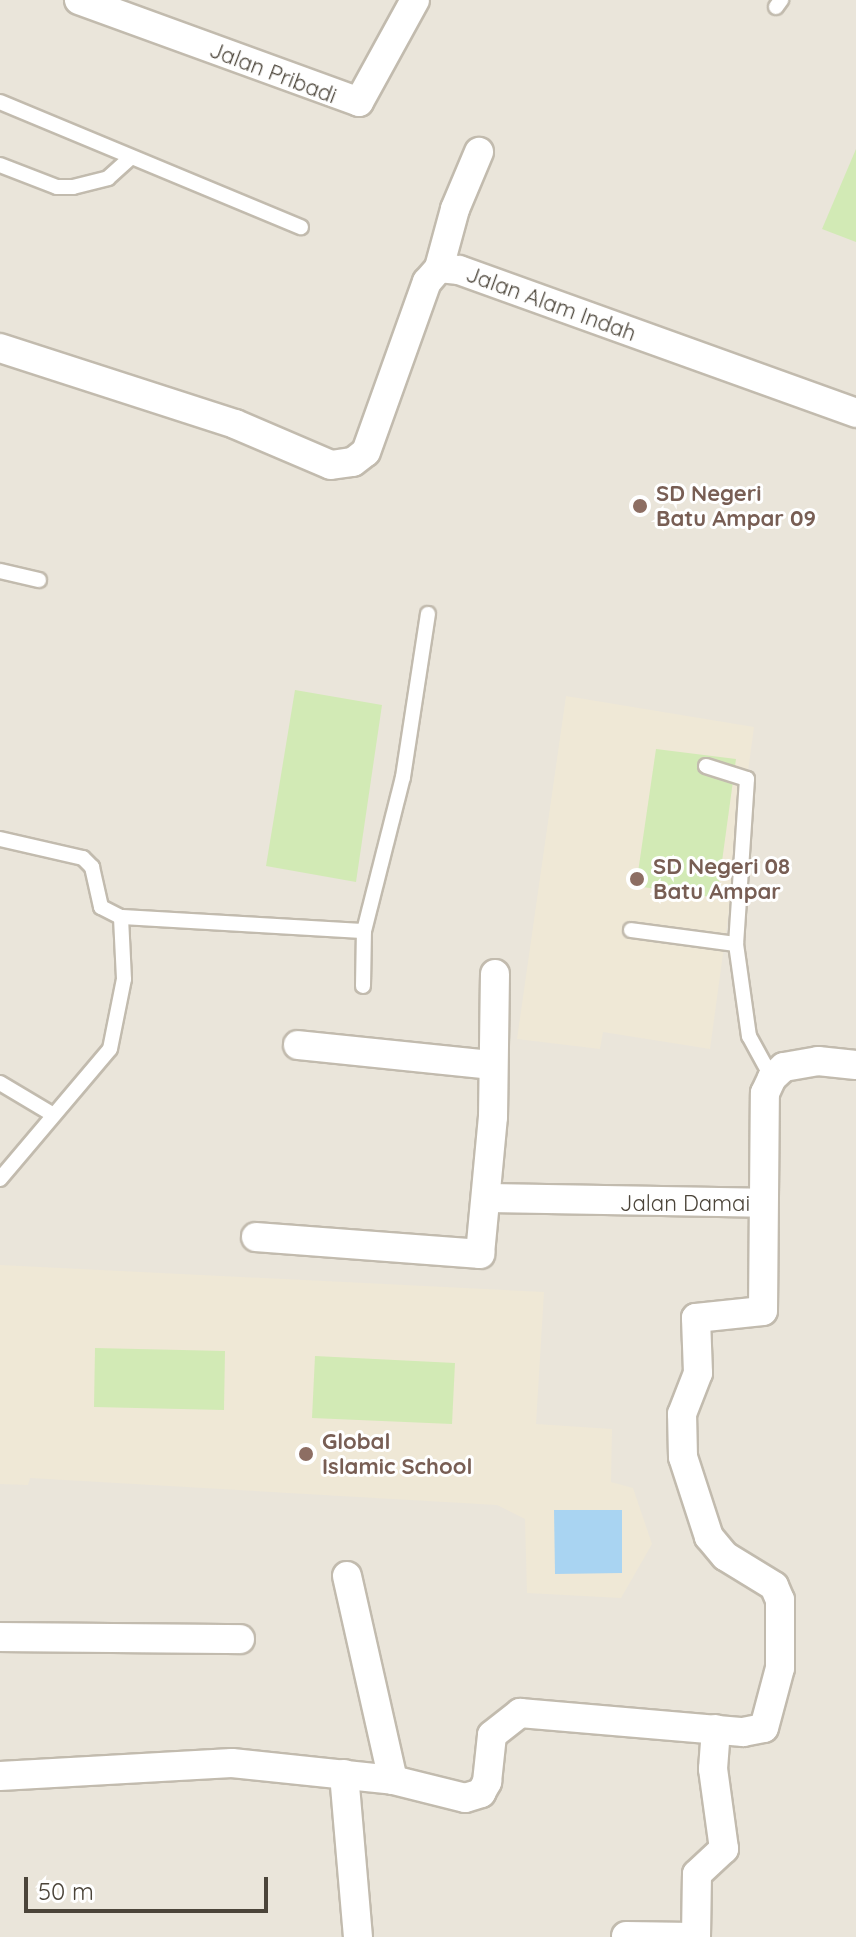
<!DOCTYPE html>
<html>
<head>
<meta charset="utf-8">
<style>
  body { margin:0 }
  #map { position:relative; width:856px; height:1937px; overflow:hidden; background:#f6f3ec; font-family:Quicksand,sans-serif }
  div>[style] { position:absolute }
  .residential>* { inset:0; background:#eae5da }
  .education>* { inset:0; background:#efe8d6 }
  .green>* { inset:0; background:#d2eab5 }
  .water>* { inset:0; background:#a9d4f2 }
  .roads { filter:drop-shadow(2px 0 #c2bbae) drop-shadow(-2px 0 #c2bbae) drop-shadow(0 2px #c2bbae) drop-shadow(0 -2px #c2bbae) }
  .service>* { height:14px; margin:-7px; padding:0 7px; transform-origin:7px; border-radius:7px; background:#fff }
  .minor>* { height:28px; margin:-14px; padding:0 14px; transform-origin:14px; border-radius:14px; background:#fff }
  .dots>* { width:22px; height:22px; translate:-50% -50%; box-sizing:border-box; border:4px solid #fff; border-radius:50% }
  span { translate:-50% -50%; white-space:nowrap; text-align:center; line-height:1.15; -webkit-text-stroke:6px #fff; paint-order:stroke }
  .street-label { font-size:22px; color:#4b4439 }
  .education-label { font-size:22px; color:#785e54; font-weight:700 }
  .left { translate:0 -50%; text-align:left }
  .scale { position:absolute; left:24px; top:1877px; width:244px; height:36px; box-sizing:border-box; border:4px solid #4b4439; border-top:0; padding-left:10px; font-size:24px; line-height:28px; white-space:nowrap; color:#4b4439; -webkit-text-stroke:6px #fff; paint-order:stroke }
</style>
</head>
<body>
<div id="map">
  <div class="residential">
    <i style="clip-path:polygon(0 0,856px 0,856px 1937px,0 1937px)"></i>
  </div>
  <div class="education">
    <i style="clip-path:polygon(566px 696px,754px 727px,710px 1049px,603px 1032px,600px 1049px,517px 1039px)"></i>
    <i style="clip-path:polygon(0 1265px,544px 1292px,536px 1424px,612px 1429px,611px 1482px,633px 1488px,652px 1544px,621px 1598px,527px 1593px,525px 1519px,497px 1505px,30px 1478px,28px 1485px,0 1484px)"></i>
  </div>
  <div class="green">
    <i style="clip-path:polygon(856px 149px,856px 242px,822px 229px)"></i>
    <i style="clip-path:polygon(295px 690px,382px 705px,356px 882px,266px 866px)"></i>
    <i style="clip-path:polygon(656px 749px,736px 759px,717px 898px,636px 886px)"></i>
    <i style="clip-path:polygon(95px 1348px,225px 1351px,224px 1410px,94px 1407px)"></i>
    <i style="clip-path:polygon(315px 1356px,455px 1363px,452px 1424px,312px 1418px)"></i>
  </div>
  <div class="water">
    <i style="clip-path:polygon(554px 1510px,622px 1510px,622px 1573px,555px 1574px)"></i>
  </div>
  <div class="roads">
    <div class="service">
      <i style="left:776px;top:7px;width:9px;rotate:-54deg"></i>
      <i style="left:0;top:102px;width:326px;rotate:22.6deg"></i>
      <i style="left:0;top:165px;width:61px;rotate:21.1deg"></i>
      <i style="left:57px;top:187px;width:16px"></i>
      <i style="left:73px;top:187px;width:36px;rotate:-14deg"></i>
      <i style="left:108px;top:178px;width:31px;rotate:-42deg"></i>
      <i style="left:0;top:571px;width:40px;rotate:13deg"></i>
      <i style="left:706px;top:766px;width:43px;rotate:17.6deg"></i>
      <i style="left:747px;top:779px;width:165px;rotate:93.8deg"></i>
      <i style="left:736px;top:944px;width:93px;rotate:82deg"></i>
      <i style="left:749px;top:1036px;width:48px;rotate:61.3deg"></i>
      <i style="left:0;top:839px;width:85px;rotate:12.9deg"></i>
      <i style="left:83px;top:858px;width:13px;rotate:45deg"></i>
      <i style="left:92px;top:867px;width:41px;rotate:77.3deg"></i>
      <i style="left:101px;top:907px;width:22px;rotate:27deg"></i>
      <i style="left:121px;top:917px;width:243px;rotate:3.3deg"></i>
      <i style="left:631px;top:930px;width:106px;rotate:7.6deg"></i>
      <i style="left:363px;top:986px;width:55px;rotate:-89deg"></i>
      <i style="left:364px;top:931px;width:159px;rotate:-75.8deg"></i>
      <i style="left:403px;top:777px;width:165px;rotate:-81.3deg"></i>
      <i style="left:0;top:1083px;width:61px;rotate:30.8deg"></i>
      <i style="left:0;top:1179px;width:170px;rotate:-49.8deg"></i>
      <i style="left:110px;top:1049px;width:71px;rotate:-78.7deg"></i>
      <i style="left:124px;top:979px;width:62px;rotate:-92.8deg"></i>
    </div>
    <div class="minor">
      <i style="left:79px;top:0;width:298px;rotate:20deg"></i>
      <i style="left:359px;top:102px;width:116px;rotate:-61.2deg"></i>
      <i style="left:439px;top:268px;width:61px;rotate:-74.8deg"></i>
      <i style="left:455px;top:209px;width:62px;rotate:-67.2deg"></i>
      <i style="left:0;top:348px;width:247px;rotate:17.9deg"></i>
      <i style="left:235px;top:424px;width:104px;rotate:23.1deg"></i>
      <i style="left:331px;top:465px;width:22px;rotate:-8deg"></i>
      <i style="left:353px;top:462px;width:16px;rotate:-38deg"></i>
      <i style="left:366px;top:452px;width:181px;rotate:-70.3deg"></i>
      <i style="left:427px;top:282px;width:18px;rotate:-49deg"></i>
      <i style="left:439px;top:268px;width:20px;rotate:6deg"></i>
      <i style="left:459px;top:270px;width:422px;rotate:19.8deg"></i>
      <i style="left:298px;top:1045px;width:194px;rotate:5.9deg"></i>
      <i style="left:489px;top:1198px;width:273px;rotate:1deg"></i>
      <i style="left:256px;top:1237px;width:225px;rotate:4.3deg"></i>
      <i style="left:480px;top:1254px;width:138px;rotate:-84.6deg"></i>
      <i style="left:493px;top:1117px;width:143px;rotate:-89.2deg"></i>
      <i style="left:347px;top:1576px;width:209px;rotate:77.3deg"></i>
      <i style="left:0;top:1637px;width:240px;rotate:0.5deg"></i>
      <i style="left:344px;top:1774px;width:164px;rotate:85.1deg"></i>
      <i style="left:0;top:1776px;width:232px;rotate:-3.2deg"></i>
      <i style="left:232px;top:1763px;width:162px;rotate:6deg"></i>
      <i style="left:393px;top:1780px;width:74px;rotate:14deg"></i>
      <i style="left:465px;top:1798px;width:17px;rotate:-17deg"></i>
      <i style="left:481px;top:1793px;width:13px;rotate:-61deg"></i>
      <i style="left:487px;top:1782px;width:47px;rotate:-83.9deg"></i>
      <i style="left:492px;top:1735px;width:36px;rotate:-38deg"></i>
      <i style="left:520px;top:1713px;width:224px;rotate:4.9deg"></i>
      <i style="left:743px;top:1732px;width:21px;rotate:-11deg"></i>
      <i style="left:764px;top:1728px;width:62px;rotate:-75.1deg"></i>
      <i style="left:780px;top:1668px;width:68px;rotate:-90deg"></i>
      <i style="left:780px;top:1600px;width:15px;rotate:-113deg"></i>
      <i style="left:774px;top:1586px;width:57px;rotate:-148.5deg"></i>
      <i style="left:725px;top:1556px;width:25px;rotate:-130deg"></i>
      <i style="left:709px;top:1537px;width:84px;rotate:-108deg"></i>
      <i style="left:683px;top:1457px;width:43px;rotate:-91.3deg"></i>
      <i style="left:682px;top:1414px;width:44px;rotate:-68.7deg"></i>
      <i style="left:698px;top:1373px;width:55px;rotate:-92.1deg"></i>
      <i style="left:696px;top:1318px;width:67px;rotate:-6deg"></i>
      <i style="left:763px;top:1311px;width:218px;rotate:-89.5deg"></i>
      <i style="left:765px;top:1093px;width:17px;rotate:-65deg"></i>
      <i style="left:772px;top:1078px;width:16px;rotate:-43deg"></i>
      <i style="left:784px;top:1067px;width:35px;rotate:-10deg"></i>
      <i style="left:818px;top:1061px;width:38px;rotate:6deg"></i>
      <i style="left:626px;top:1936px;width:66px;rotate:0.9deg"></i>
      <i style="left:696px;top:1937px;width:63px;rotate:-89.1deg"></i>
      <i style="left:697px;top:1874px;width:37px;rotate:-43deg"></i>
      <i style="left:724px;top:1849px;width:81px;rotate:-97.8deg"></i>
      <i style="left:713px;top:1769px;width:40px;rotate:-85.7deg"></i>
    </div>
  </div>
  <div class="dots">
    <i style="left:640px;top:506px;background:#8d6e63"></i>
    <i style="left:637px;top:879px;background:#8d6e63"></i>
    <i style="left:306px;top:1454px;background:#8d6e63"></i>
  </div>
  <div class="street-label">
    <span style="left:273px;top:73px;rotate:21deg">Jalan Pribadi</span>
    <span style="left:551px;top:304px;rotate:20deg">Jalan Alam Indah</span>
    <span style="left:685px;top:1204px">Jalan Damai</span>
  </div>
  <div class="education-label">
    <span class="left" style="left:656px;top:506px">SD Negeri<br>Batu Ampar 09</span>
    <span class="left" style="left:653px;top:879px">SD Negeri 08<br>Batu Ampar</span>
    <span class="left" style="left:322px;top:1454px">Global<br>Islamic School</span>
  </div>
  <div class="scale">50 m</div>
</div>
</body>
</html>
